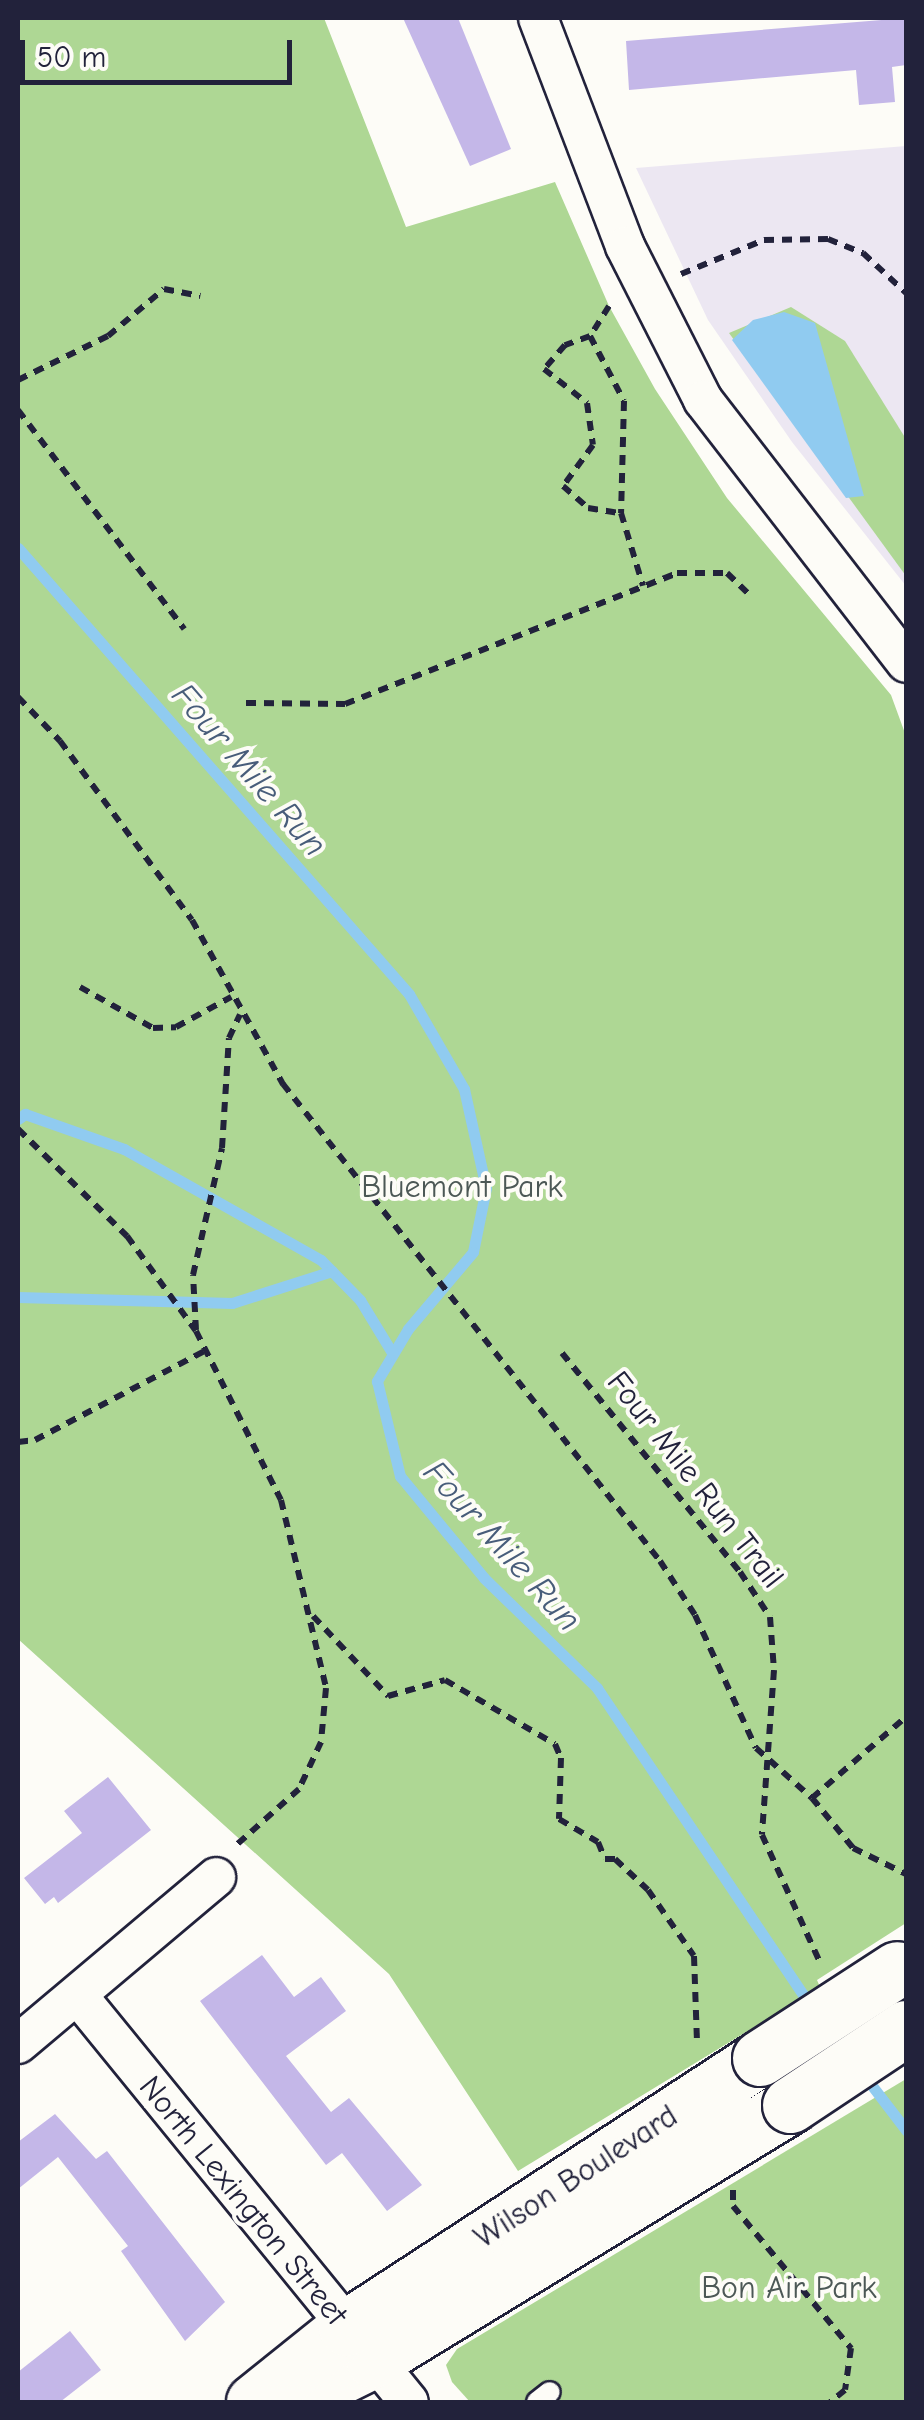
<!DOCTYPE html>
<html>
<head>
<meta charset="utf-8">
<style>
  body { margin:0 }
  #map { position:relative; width:924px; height:2420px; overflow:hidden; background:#fdfcf7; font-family:"Comic Neue",sans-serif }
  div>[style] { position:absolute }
  .built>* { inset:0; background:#ece7f2 }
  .green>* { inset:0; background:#aed794 }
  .water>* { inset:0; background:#90cbf0 }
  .stream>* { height:11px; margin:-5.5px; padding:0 5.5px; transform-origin:5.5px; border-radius:5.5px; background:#90cbf0 }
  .building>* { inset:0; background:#c4b7e8 }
  .path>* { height:6px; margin-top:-3px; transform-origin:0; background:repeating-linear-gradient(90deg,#22223b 0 10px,transparent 0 18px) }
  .roads { filter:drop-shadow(2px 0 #22223b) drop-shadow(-2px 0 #22223b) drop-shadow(0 2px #22223b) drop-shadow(0 -2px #22223b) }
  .lane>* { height:20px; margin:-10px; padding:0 10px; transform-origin:10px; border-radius:10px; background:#fdfcf7 }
  .street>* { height:38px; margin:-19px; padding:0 19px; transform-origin:19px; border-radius:19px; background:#fdfcf7 }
  .secondary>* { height:55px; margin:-27.5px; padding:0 27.5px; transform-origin:27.5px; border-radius:27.5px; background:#fdfcf7 }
  .bridges { filter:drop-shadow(2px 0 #22223b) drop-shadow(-2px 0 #22223b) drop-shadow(0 2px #22223b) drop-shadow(0 -2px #22223b) }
  .secondary-bridge>* { height:55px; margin:-27.5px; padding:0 27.5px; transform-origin:27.5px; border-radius:27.5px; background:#fdfcf7 }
  span { translate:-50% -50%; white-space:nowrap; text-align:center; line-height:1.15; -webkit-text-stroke:8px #fdfcf7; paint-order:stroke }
  .park-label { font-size:32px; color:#4c5856 }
  .street-label { font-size:32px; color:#22223b }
  .water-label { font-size:35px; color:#485d7a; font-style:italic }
  .frame { position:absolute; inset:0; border:20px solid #22223b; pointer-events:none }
  .scale { position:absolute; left:20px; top:40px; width:272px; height:45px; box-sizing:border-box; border:5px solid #22223b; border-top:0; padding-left:12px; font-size:30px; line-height:35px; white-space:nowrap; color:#22223b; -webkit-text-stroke:8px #fdfcf7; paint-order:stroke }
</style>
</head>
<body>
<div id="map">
  <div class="built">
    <i style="clip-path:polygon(906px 146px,906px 586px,792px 442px,708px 320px,636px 168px)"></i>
  </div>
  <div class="green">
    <i style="clip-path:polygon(18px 18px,324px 18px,406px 227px,555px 182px,609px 306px,655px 389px,727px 498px,891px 695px,906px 736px,906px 1923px,817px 1980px,820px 1987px,518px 2171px,389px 1974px,18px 1639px)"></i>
    <i style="clip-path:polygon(791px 307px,845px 341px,906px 439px,906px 576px,729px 333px)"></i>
    <i style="clip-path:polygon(906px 2079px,906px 2402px,470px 2402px,452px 2382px,446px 2365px,457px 2349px)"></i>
  </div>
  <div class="water">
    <i style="clip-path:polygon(784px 312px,815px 323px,864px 496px,846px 498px,732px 340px,753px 320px)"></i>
  </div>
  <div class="stream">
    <i style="left:18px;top:548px;width:593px;rotate:48.76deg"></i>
    <i style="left:409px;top:994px;width:110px;rotate:59.9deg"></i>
    <i style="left:464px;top:1089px;width:101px;rotate:77.5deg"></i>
    <i style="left:486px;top:1188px;width:65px;rotate:101.5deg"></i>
    <i style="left:473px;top:1252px;width:101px;rotate:130.2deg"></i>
    <i style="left:408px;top:1329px;width:61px;rotate:120.8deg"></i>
    <i style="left:377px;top:1381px;width:98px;rotate:76.4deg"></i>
    <i style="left:400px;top:1476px;width:132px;rotate:50.5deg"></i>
    <i style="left:484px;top:1578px;width:158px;rotate:44.2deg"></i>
    <i style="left:597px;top:1688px;width:386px;rotate:56.1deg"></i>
    <i style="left:18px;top:1119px;width:9px;rotate:-36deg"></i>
    <i style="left:25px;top:1114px;width:105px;rotate:19.5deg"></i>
    <i style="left:124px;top:1149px;width:226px;rotate:29.4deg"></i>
    <i style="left:321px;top:1260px;width:56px;rotate:45.7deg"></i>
    <i style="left:360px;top:1300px;width:63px;rotate:58.6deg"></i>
    <i style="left:18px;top:1297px;width:214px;rotate:1.6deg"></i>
    <i style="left:232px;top:1303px;width:105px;rotate:-17.7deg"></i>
    <i style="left:863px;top:2074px;width:71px;rotate:52.5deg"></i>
  </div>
  <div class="building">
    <i style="clip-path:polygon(403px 18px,458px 18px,511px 149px,470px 166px)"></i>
    <i style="clip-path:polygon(906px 18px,906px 65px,892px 67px,895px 102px,859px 105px,856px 70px,629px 90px,626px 41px)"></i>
    <i style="clip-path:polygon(108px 1777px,151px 1830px,58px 1903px,54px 1897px,45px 1904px,24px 1878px,82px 1833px,64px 1811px)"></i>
    <i style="clip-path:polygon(262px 1955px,294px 1997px,321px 1977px,346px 2011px,286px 2056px,331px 2112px,349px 2098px,422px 2185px,387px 2211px,342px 2153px,326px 2165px,200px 2001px)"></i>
    <i style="clip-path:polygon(55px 2114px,96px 2159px,107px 2151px,225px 2302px,185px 2341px,121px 2251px,128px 2246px,58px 2157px,18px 2189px,18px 2142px)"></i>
    <i style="clip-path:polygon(70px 2331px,101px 2370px,60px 2402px,18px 2402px,18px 2372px)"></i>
  </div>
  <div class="path">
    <i style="left:681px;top:274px;width:90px;rotate:-22.3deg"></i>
    <i style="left:764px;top:240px;width:64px;rotate:-0.9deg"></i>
    <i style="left:828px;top:239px;width:38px;rotate:22deg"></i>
    <i style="left:863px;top:253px;width:59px;rotate:42.9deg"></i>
    <i style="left:609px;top:306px;width:36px;rotate:122deg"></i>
    <i style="left:590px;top:336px;width:73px;rotate:62.4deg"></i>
    <i style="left:624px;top:401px;width:112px;rotate:91.5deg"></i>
    <i style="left:621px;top:513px;width:76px;rotate:73.2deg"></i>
    <i style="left:590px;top:336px;width:27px;rotate:160deg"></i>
    <i style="left:565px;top:345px;width:32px;rotate:131deg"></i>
    <i style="left:544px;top:369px;width:55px;rotate:38.3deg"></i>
    <i style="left:587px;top:403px;width:42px;rotate:81.9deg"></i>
    <i style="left:593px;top:445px;width:51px;rotate:126.2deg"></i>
    <i style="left:563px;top:486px;width:33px;rotate:41deg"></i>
    <i style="left:588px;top:508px;width:33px;rotate:9deg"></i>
    <i style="left:18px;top:380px;width:100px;rotate:-26.1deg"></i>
    <i style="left:108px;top:336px;width:73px;rotate:-40deg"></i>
    <i style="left:164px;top:289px;width:37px;rotate:11deg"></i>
    <i style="left:18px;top:410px;width:275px;rotate:52.8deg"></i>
    <i style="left:18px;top:697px;width:61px;rotate:46.3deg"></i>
    <i style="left:60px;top:741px;width:222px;rotate:53.6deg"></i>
    <i style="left:192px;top:920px;width:188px;rotate:61deg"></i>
    <i style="left:283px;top:1084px;width:608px;rotate:51.68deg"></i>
    <i style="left:660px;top:1561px;width:64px;rotate:57.1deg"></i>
    <i style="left:695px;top:1615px;width:146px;rotate:65.4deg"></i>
    <i style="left:756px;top:1748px;width:75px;rotate:41.8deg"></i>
    <i style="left:812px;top:1798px;width:65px;rotate:50.6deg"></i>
    <i style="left:853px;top:1848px;width:59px;rotate:26.1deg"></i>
    <i style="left:246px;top:703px;width:99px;rotate:0.6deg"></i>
    <i style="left:345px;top:704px;width:357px;rotate:-21.5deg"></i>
    <i style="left:677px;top:573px;width:50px"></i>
    <i style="left:727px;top:573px;width:30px;rotate:44deg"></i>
    <i style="left:80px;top:987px;width:84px;rotate:29.3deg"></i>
    <i style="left:153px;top:1028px;width:23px;rotate:-2deg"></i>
    <i style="left:176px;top:1027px;width:63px;rotate:-28.6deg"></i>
    <i style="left:18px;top:1129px;width:153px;rotate:44.5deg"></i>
    <i style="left:127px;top:1236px;width:117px;rotate:54deg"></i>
    <i style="left:196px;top:1331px;width:189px;rotate:63.3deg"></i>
    <i style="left:281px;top:1500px;width:193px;rotate:76.5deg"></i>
    <i style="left:326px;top:1688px;width:54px;rotate:95.3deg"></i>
    <i style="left:321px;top:1742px;width:52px;rotate:115.1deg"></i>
    <i style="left:299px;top:1789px;width:89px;rotate:138.2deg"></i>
    <i style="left:196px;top:1330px;width:55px;rotate:-93.1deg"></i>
    <i style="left:193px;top:1275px;width:130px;rotate:-77.1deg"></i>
    <i style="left:222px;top:1148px;width:110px;rotate:-86.4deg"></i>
    <i style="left:229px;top:1038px;width:26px;rotate:-65deg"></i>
    <i style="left:562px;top:1353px;width:282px;rotate:50.9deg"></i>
    <i style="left:740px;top:1572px;width:54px;rotate:56.3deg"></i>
    <i style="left:770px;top:1617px;width:53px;rotate:85.7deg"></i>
    <i style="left:774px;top:1670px;width:165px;rotate:94.2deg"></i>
    <i style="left:762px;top:1835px;width:140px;rotate:65.5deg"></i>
    <i style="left:18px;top:1442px;width:17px;rotate:-7deg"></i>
    <i style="left:35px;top:1440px;width:195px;rotate:-27.7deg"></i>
    <i style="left:313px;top:1616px;width:110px;rotate:46.8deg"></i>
    <i style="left:388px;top:1696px;width:59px;rotate:-15.7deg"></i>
    <i style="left:445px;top:1680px;width:127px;rotate:30.2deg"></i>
    <i style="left:555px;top:1744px;width:15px;rotate:67deg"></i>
    <i style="left:561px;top:1758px;width:61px;rotate:91.9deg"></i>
    <i style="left:559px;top:1819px;width:45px;rotate:30.5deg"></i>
    <i style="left:598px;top:1842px;width:18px;rotate:68deg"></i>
    <i style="left:605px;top:1859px;width:10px"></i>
    <i style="left:615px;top:1859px;width:45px;rotate:43.2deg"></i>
    <i style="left:648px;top:1890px;width:80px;rotate:55.1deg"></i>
    <i style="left:694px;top:1956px;width:88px;rotate:88deg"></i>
    <i style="left:812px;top:1798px;width:124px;rotate:-40.8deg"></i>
    <i style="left:733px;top:2190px;width:16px;rotate:90deg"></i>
    <i style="left:733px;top:2206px;width:185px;rotate:50.3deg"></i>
    <i style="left:851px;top:2348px;width:42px;rotate:98.1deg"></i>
    <i style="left:845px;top:2390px;width:19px;rotate:141deg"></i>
  </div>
  <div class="roads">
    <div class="lane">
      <i style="left:537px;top:2402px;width:16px;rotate:-38deg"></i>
    </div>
    <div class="street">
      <i style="left:538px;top:18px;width:244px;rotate:69.1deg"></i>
      <i style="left:625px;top:246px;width:173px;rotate:63.1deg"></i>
      <i style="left:703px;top:400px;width:332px;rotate:52.3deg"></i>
      <i style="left:79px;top:1997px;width:522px;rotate:50.83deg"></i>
      <i style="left:18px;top:2044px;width:259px;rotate:-40.1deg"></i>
    </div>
    <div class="secondary">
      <i style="left:294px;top:2399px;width:88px;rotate:-26.3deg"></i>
      <i style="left:373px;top:2360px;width:489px;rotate:-31.4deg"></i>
      <i style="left:254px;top:2402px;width:118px;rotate:-38.8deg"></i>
      <i style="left:346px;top:2328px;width:494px;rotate:-33.1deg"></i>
    </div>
  </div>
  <div class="bridges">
    <div class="secondary-bridge">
      <i style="left:760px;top:2058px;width:163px;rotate:-33deg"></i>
      <i style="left:790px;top:2105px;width:139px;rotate:-33.6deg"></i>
    </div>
  </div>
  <div class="park-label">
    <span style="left:462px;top:1187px">Bluemont Park</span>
    <span style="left:789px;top:2288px">Bon Air Park</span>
  </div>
  <div class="street-label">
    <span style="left:695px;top:1480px;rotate:52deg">Four Mile Run Trail</span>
    <span style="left:576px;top:2177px;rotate:-33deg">Wilson Boulevard</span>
    <span style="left:243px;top:2201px;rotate:51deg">North Lexington Street</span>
  </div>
  <div class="water-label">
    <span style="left:249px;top:770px;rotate:49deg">Four Mile Run</span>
    <span style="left:502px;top:1546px;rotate:48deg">Four Mile Run</span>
  </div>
  <div class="frame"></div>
  <div class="scale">50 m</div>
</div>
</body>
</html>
